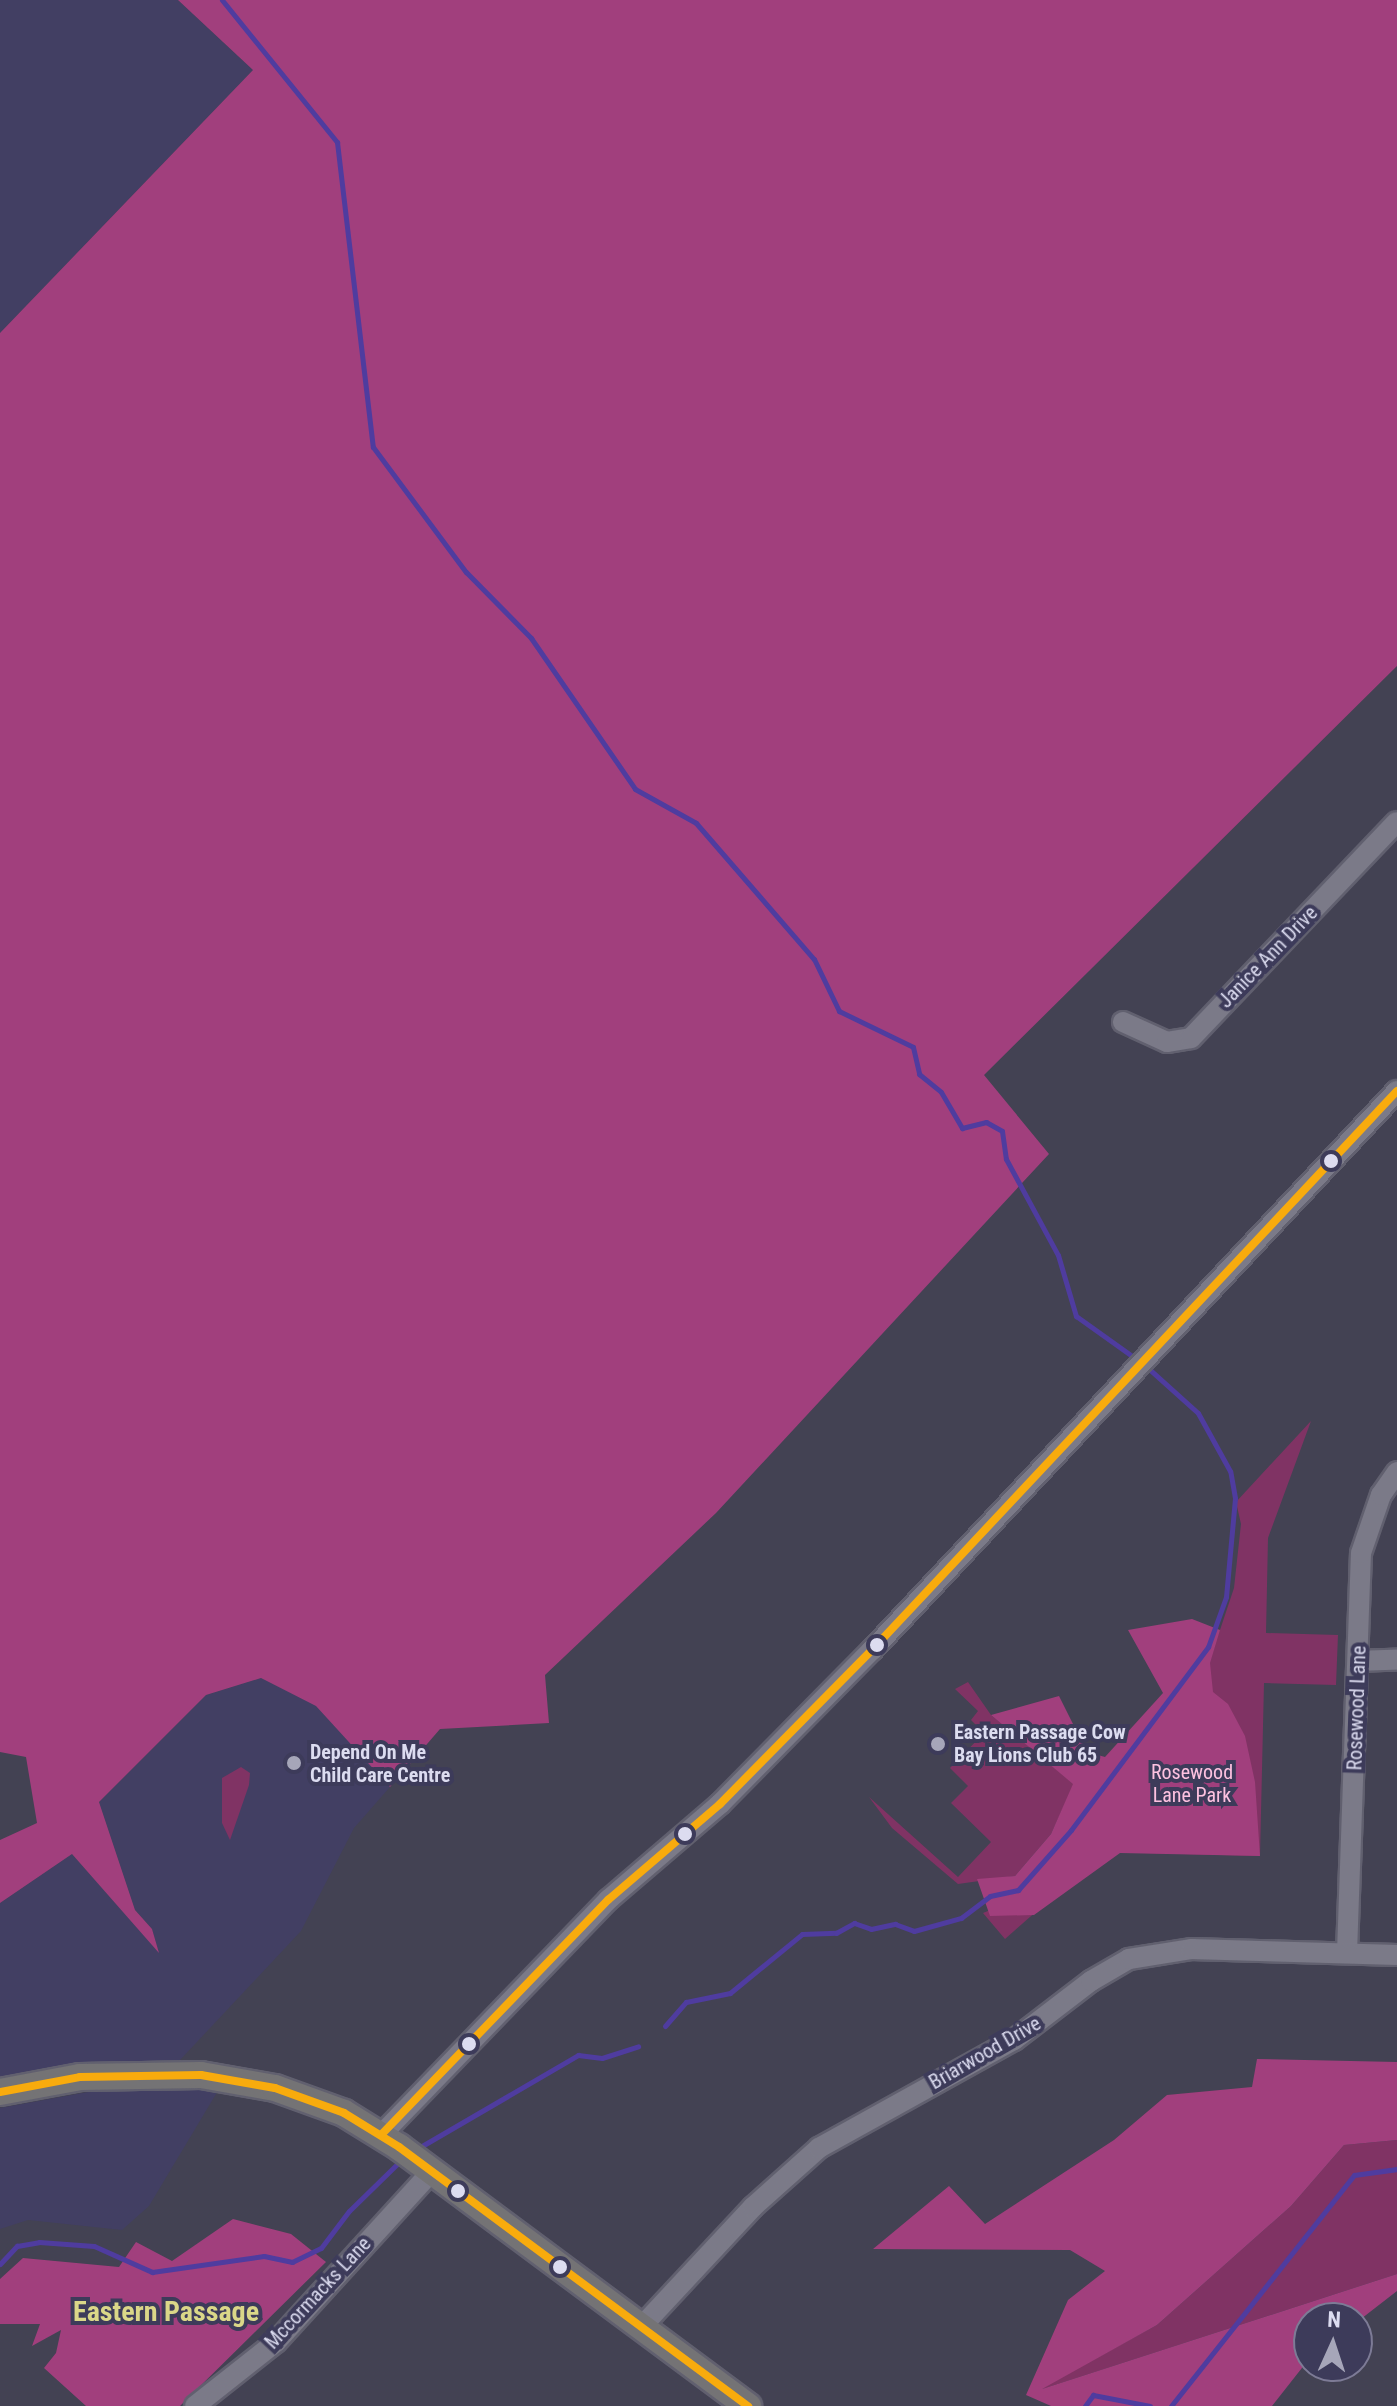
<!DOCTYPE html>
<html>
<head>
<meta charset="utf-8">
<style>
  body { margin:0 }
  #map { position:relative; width:1397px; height:2406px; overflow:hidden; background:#434253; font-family:"Roboto Condensed",sans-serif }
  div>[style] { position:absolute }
  .built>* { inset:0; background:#423f63 }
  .green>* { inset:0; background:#803364 }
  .forest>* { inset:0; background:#a13f7d }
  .stream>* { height:5px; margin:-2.5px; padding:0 2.5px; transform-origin:2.5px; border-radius:2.5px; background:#4f3c9f }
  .roads { filter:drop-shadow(2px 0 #61606f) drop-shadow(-2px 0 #61606f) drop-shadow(0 2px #61606f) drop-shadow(0 -2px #61606f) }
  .minor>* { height:20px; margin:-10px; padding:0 10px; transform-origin:10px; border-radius:10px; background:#7b7a88 }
  .major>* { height:26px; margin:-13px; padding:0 13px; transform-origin:13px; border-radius:13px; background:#747375 }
  .bus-1>* { height:8px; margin:-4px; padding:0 4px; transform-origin:4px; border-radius:4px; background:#f8ab0d }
  .dots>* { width:22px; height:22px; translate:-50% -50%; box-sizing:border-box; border:4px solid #3d3b5a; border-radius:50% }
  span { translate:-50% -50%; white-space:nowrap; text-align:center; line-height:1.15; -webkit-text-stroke:8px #3d3b5a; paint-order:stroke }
  .street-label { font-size:20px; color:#dcdcf0 }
  .poi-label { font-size:20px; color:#dcdcf0; font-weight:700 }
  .left { translate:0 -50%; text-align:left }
  .park-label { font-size:20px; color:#fdc1e0 }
  .district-label { font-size:28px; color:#dad788; font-weight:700 }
  .north { position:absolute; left:1293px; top:2302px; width:80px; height:80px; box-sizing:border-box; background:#3d3b5a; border:2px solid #7d7b96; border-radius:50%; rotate:3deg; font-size:22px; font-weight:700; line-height:32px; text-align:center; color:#dcdcf0 }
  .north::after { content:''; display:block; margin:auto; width:28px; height:36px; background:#a6a6b9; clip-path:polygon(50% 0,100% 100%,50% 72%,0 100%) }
</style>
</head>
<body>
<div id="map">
  <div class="built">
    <i style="clip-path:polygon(0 0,178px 0,253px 70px,0 333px)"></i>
    <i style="clip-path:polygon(261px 1678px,316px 1705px,390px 1787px,354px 1828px,301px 1931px,166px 2075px,0 2096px,0 1903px,72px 1854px,158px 1951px,152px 1929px,135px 1910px,99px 1802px,206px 1695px)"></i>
    <i style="clip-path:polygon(169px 2085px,219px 2089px,149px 2206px,122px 2230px,28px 2220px,0 2229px,0 2108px,116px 2087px)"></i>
  </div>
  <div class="green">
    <i style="clip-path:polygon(1311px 1421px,1268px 1538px,1266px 1633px,1338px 1635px,1336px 1685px,1264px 1683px,1260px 1856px,1104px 1852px,1005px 1939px,983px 1913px,1017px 1899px,1220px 1630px,1234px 1588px,1241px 1524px,1236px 1502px)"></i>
    <i style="clip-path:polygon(968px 1682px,991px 1715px,1074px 1784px,1051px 1834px,1015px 1876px,958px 1884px,892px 1828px,869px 1797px,958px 1877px,991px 1842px,951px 1803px,968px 1786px,950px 1768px,984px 1733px,971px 1720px,978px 1711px,955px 1689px)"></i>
    <i style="clip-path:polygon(241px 1767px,250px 1773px,249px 1785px,230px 1840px,222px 1823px,222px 1778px)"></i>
    <i style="clip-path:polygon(1397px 2140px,1397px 2274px,1036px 2391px,1157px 2325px,1291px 2206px,1344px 2145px)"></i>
  </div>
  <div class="forest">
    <i style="clip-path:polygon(178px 0,1397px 0,1397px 666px,984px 1075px,1049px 1154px,716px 1513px,545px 1675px,549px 1723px,440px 1729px,390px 1787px,316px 1706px,261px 1678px,206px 1695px,99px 1802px,135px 1910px,152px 1929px,159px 1953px,72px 1854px,0 1903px,0 1840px,37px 1823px,26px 1757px,0 1752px,0 333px,253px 70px)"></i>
    <i style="clip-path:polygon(1192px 1619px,1220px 1630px,1210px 1663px,1213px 1692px,1228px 1704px,1245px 1736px,1255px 1782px,1260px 1856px,1120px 1853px,1034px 1915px,990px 1916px,977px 1879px,1015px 1876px,1051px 1834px,1073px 1784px,991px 1715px,1059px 1696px,1087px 1752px,1105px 1757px,1163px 1693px,1128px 1630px)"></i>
    <i style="clip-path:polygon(1257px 2059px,1397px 2062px,1397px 2140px,1344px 2145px,1291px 2206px,1157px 2325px,1042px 2389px,1397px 2274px,1397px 2291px,1357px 2322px,1309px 2318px,1309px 2359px,1272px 2406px,1051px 2406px,1026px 2395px,1068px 2300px,1105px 2271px,1070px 2250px,873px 2249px,949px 2186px,985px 2224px,1114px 2140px,1167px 2095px,1252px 2087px)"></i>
    <i style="clip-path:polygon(233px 2219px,291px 2234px,326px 2262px,180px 2406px,86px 2406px,44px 2368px,56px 2353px,61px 2330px,32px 2346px,40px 2324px,0 2324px,0 2279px,23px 2258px,119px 2267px,136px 2242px,172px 2261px)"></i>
  </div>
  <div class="stream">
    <i style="left:222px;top:0;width:183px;rotate:51deg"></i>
    <i style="left:337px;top:142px;width:307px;rotate:83.3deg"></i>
    <i style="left:373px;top:447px;width:156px;rotate:53.4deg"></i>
    <i style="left:466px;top:572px;width:93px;rotate:45.4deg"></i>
    <i style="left:531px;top:638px;width:183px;rotate:55.4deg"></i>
    <i style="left:635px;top:789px;width:70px;rotate:29.1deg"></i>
    <i style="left:696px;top:823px;width:180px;rotate:49.1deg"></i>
    <i style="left:814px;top:959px;width:58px;rotate:64.3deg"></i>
    <i style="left:839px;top:1011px;width:82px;rotate:25.9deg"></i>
    <i style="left:913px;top:1047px;width:28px;rotate:77deg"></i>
    <i style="left:919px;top:1074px;width:28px;rotate:39deg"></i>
    <i style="left:941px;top:1092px;width:42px;rotate:59.7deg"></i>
    <i style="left:962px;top:1128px;width:25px;rotate:-14deg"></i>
    <i style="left:986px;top:1122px;width:18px;rotate:29deg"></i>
    <i style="left:1002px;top:1131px;width:28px;rotate:82deg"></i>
    <i style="left:1006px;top:1159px;width:109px;rotate:61.6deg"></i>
    <i style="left:1058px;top:1255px;width:64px;rotate:73.6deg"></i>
    <i style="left:1076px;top:1316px;width:77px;rotate:35.5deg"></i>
    <i style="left:665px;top:2026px;width:32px;rotate:-49deg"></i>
    <i style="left:686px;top:2002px;width:45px;rotate:-11.6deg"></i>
    <i style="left:730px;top:1993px;width:93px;rotate:-39.3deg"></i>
    <i style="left:802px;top:1934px;width:34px;rotate:-2deg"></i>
    <i style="left:836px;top:1933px;width:21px;rotate:-29deg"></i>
    <i style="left:854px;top:1923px;width:18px;rotate:19deg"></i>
    <i style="left:871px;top:1929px;width:25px;rotate:-12deg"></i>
    <i style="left:895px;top:1924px;width:20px;rotate:20deg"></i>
    <i style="left:914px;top:1931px;width:49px;rotate:-15.5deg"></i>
    <i style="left:961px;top:1918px;width:36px;rotate:-37deg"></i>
    <i style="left:990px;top:1896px;width:29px;rotate:-12deg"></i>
    <i style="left:1018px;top:1890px;width:80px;rotate:-48.5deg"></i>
    <i style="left:1071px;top:1830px;width:229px;rotate:-53.2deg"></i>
    <i style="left:1208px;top:1647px;width:53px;rotate:-70.2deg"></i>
    <i style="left:1226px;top:1597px;width:99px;rotate:-84.8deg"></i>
    <i style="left:1235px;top:1498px;width:27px;rotate:-100deg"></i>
    <i style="left:1230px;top:1471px;width:66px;rotate:-118.9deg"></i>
    <i style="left:1198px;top:1413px;width:69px;rotate:-138deg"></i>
    <i style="left:415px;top:2150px;width:189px;rotate:-30.2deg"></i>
    <i style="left:578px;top:2055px;width:24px;rotate:7deg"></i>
    <i style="left:602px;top:2058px;width:38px;rotate:-18deg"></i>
    <i style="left:0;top:2264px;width:25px;rotate:-47deg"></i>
    <i style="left:17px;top:2246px;width:22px;rotate:-10deg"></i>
    <i style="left:39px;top:2242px;width:55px;rotate:4.2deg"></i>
    <i style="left:94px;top:2246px;width:64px;rotate:24.1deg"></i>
    <i style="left:152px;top:2272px;width:113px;rotate:-8.1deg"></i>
    <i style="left:264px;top:2256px;width:29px;rotate:12deg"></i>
    <i style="left:292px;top:2262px;width:32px;rotate:-26deg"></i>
    <i style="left:321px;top:2248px;width:46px;rotate:-52.9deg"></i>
    <i style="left:349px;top:2211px;width:73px;rotate:-44.4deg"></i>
    <i style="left:1085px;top:2406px;width:14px;rotate:-54deg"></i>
    <i style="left:1093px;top:2395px;width:58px;rotate:10.9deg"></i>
    <i style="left:1171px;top:2406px;width:295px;rotate:-51.6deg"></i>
    <i style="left:1354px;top:2175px;width:43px;rotate:-7.9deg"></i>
  </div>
  <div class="roads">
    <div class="minor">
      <i style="left:1123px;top:1022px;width:48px;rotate:24.4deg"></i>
      <i style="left:1167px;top:1042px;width:24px;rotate:-9deg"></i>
      <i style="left:1191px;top:1038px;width:298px;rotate:-46.4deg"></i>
      <i style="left:1359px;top:1661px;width:38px;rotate:-2deg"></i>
      <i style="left:1347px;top:1953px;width:400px;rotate:-88deg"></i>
      <i style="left:1361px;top:1553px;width:61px;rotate:-71deg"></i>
      <i style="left:1381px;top:1495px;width:28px;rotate:-55deg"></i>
      <i style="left:381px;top:2135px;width:327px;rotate:-46deg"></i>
      <i style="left:608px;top:1900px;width:148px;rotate:-40.6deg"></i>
      <i style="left:720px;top:1804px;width:216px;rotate:-45.4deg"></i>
      <i style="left:872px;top:1650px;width:767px;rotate:-46.8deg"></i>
      <i style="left:643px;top:2325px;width:161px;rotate:-47deg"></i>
      <i style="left:753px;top:2207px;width:89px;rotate:-41.8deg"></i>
      <i style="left:819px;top:2148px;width:223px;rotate:-29deg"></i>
      <i style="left:1014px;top:2040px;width:97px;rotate:-37.5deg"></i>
      <i style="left:1091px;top:1981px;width:44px;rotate:-30.1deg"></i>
      <i style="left:1129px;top:1959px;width:64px;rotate:-9deg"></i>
      <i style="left:1192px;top:1949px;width:205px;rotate:1.7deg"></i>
      <i style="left:195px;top:2406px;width:103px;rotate:-38.3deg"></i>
      <i style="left:276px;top:2342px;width:231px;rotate:-47.6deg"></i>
    </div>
    <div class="major">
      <i style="left:0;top:2092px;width:81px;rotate:-10.6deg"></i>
      <i style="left:80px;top:2077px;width:121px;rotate:-0.9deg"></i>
      <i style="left:201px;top:2075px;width:75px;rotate:10deg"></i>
      <i style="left:275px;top:2088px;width:73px;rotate:19.9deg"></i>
      <i style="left:344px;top:2113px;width:65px;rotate:31.7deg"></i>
      <i style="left:399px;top:2147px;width:435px;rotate:36.6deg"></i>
    </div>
  </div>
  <div class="bus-1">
    <i style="left:0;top:2092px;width:81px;rotate:-10.6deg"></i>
    <i style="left:80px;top:2077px;width:121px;rotate:-0.9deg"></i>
    <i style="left:201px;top:2075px;width:75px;rotate:10deg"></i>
    <i style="left:275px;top:2088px;width:73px;rotate:19.9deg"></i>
    <i style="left:344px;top:2113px;width:65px;rotate:31.7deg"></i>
    <i style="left:399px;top:2147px;width:435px;rotate:36.6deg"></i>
    <i style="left:381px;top:2135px;width:327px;rotate:-46deg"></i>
    <i style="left:608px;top:1900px;width:148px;rotate:-40.6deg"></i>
    <i style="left:720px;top:1804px;width:216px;rotate:-45.4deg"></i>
    <i style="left:872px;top:1650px;width:767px;rotate:-46.8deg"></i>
  </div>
  <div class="dots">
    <i style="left:1331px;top:1161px;background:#dcdcf0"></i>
    <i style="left:877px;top:1645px;background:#dcdcf0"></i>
    <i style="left:938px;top:1744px;background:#a6a6b9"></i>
    <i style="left:294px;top:1763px;background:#a6a6b9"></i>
    <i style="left:685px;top:1834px;background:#dcdcf0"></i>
    <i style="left:469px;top:2044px;background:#dcdcf0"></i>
    <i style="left:458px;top:2191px;background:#dcdcf0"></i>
    <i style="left:560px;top:2267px;background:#dcdcf0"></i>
  </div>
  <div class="street-label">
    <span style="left:1268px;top:957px;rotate:-46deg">Janice Ann Drive</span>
    <span style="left:1357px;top:1708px;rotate:-88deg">Rosewood Lane</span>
    <span style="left:985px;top:2053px;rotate:-30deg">Briarwood Drive</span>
    <span style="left:318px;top:2293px;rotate:-47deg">Mccormacks Lane</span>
  </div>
  <div class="poi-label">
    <span class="left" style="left:954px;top:1744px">Eastern Passage Cow<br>Bay Lions Club 65</span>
    <span class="left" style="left:310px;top:1764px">Depend On Me<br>Child Care Centre</span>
  </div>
  <div class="park-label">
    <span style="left:1192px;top:1784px">Rosewood<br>Lane Park</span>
  </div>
  <div class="district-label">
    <span style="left:166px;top:2312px">Eastern Passage</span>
  </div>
  <div class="north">N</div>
</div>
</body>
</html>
